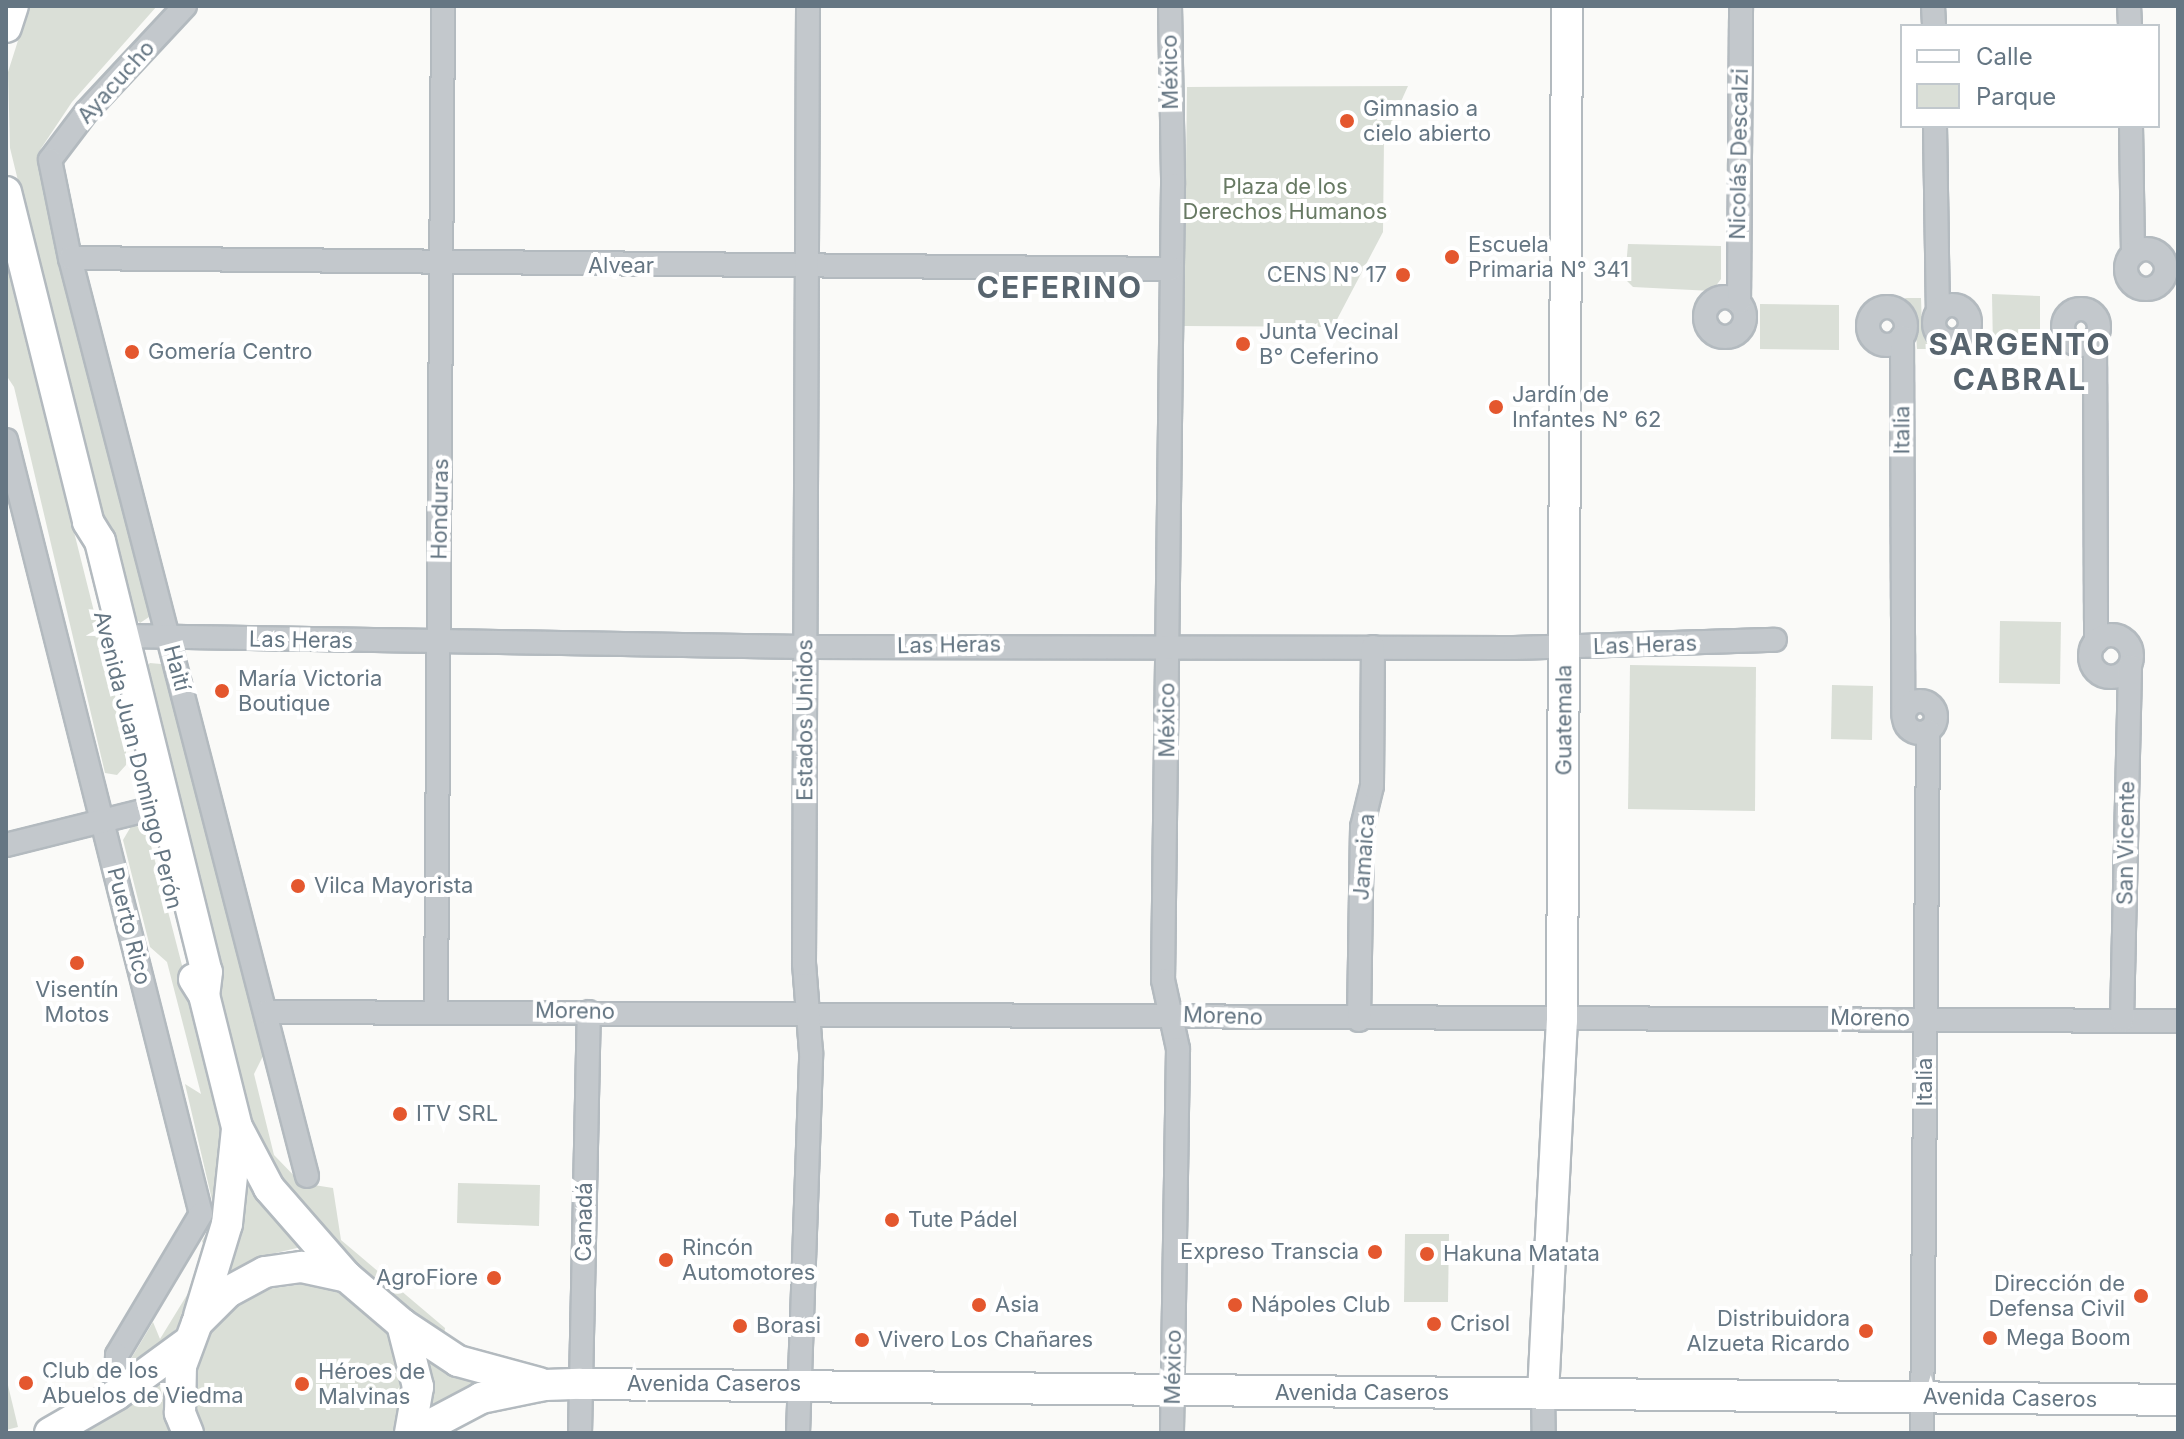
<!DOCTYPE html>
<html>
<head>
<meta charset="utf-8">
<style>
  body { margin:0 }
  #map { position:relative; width:2184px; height:1439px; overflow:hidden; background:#fafaf8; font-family:Inter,sans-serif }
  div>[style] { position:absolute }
  .green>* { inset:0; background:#dadfd7 }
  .roads { filter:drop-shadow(2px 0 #b3babf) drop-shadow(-2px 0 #b3babf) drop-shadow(0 2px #b3babf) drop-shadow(0 -2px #b3babf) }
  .street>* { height:22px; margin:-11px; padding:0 11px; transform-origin:11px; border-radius:11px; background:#c3c8cc }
  .street>.ring { margin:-11px; padding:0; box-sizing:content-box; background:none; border:22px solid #c3c8cc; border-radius:50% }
  .secondary>* { height:30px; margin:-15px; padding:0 15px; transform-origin:15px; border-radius:15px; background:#fff }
  .dots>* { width:22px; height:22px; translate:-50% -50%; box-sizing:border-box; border:4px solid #fff; border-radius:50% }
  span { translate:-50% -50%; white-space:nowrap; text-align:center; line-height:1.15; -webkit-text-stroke:8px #fff; paint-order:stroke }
  .street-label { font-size:22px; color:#657683 }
  .poi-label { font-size:22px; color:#657683 }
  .left { translate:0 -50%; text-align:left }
  .right { translate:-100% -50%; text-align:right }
  .park-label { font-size:22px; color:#687a64 }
  .district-label { font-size:30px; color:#57646e; font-weight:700; letter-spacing:2px }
  .frame { position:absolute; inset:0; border:8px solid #657683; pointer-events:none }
  .legend { position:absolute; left:1900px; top:24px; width:260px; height:104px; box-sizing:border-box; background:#fff; border:2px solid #c1c8cd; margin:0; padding:10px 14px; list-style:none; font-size:24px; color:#657683 }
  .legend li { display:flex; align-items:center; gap:16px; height:40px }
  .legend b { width:40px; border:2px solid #c1c8cd }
</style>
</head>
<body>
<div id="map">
  <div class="green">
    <i style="clip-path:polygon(29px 6px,157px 6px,72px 102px,38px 153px,149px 604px,149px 617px,140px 623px,121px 603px,10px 148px,8px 72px)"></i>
    <i style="clip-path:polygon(1408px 86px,1384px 139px,1383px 232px,1333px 327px,1184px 326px,1187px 87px)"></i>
    <i style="clip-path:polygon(1628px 244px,1721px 246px,1721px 279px,1712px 291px,1633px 287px,1625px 279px)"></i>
    <i style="clip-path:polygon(6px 261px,126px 739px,126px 765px,117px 775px,105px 773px,14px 387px,6px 375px)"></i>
    <i style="clip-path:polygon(1992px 294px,2040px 296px,2040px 349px,1993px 349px)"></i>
    <i style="clip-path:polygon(1905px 298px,1921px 298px,1922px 327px,1941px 349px,1917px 349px,1915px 317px)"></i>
    <i style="clip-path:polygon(1760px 304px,1839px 305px,1839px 350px,1760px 349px)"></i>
    <i style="clip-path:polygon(2000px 621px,2061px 622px,2060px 684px,1999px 683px)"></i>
    <i style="clip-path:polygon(150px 663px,161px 664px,168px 674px,264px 1054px,254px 1074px,274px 1155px,301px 1183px,333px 1188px,341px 1240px,445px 1328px,444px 1338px,360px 1269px,277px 1183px,237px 1090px,231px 1036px,142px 683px,142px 670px)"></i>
    <i style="clip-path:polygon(1630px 665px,1756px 667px,1755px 811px,1628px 809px)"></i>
    <i style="clip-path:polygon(1832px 685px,1873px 686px,1872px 740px,1831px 739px)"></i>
    <i style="clip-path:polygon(133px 823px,148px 834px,227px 1139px,220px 1218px,210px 1265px,193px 1310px,161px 1345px,129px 1362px,153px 1322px,160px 1339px,209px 1259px,202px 1241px,216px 1217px,185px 1084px,201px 1094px,167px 962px,150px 947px,123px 840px)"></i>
    <i style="clip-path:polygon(243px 1165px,301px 1247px,255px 1258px,232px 1272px,225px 1270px)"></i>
    <i style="clip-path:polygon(458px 1183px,540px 1185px,539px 1226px,457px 1223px)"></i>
    <i style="clip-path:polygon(1405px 1234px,1449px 1234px,1448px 1302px,1404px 1302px)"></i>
    <i style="clip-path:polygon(304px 1284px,337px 1291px,366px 1308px,389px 1333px,402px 1364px,406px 1397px,397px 1433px,203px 1433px,194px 1402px,196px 1366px,210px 1332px,235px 1306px,268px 1289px)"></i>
    <i style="clip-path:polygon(426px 1358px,496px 1381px,430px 1412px,431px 1372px)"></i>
    <i style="clip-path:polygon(6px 1377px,18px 1427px,6px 1430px)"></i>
    <i style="clip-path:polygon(159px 1382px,171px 1433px,77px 1433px,135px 1400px)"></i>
  </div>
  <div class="roads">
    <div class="street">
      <i style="left:185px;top:6px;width:144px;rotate:133deg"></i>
      <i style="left:87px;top:111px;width:61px;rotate:127.1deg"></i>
      <i style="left:50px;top:160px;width:100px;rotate:78.5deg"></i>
      <i style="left:70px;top:258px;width:948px;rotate:75.52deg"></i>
      <i style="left:1170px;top:6px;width:179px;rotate:89deg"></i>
      <i style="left:1173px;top:185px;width:795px;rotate:90.72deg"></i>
      <i style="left:1163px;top:980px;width:71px;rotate:77.7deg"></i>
      <i style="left:1178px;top:1049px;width:384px;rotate:90.9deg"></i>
      <i style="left:1933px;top:6px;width:20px;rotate:87deg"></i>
      <i style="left:2129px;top:6px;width:20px;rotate:87deg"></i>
      <i style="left:1935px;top:126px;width:186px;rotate:89.1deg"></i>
      <i style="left:2131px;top:126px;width:128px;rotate:89.1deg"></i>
      <i class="ring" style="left:2126px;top:249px;width:18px;height:18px"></i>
      <i style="left:70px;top:258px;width:1101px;rotate:0.57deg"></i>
      <i class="ring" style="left:1705px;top:297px;width:18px;height:18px"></i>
      <i style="left:1739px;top:302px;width:296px;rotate:-89.6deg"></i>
      <i class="ring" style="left:1934px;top:305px;width:14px;height:14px"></i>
      <i class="ring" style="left:1868px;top:307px;width:16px;height:16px"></i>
      <i class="ring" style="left:2063px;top:309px;width:14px;height:14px"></i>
      <i style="left:1902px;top:337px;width:378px;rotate:89.8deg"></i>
      <i style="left:2095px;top:339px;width:303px;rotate:89.8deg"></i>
      <i style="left:6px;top:440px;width:798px;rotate:75.86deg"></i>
      <i style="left:201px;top:1214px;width:164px;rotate:120.8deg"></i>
      <i style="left:117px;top:1355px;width:40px;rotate:91.4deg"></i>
      <i class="ring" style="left:2090px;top:635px;width:20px;height:20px"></i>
      <i style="left:124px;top:636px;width:681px;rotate:0.93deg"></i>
      <i style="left:805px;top:647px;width:709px;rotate:0.08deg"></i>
      <i style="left:1514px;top:648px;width:261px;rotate:-1.8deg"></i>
      <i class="ring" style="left:1904px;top:701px;width:10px;height:10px"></i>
      <i style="left:6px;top:845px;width:148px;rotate:-14deg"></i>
      <i style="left:436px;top:1011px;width:1005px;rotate:-89.6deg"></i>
      <i style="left:267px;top:1012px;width:1911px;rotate:0.27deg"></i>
      <i style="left:1359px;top:1020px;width:193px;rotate:-89.1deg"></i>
      <i style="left:1362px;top:827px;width:42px;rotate:-76.3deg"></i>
      <i style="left:1372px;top:786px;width:139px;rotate:-89.6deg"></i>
      <i style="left:2122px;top:1020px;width:354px;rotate:-88.7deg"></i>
      <i style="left:1543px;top:1394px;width:39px;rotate:89deg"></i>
      <i style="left:580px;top:1433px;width:421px;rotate:-88.8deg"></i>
      <i style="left:798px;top:1433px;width:381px;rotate:-88deg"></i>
      <i style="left:811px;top:1052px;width:88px;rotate:-94.5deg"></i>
      <i style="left:804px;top:964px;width:958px;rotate:-89.76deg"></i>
      <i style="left:1922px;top:1433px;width:702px;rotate:-89.51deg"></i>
    </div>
    <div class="secondary">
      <i style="left:6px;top:27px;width:22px;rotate:-72deg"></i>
      <i style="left:6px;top:192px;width:340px;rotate:76deg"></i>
      <i style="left:88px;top:522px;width:22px;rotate:58deg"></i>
      <i style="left:100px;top:541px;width:444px;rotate:76.1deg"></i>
      <i style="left:207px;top:972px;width:23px;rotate:97deg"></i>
      <i style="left:194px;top:979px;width:19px;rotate:58deg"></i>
      <i style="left:204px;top:995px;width:136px;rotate:76deg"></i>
      <i style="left:237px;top:1127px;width:69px;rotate:62.3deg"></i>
      <i style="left:269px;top:1188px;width:118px;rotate:48.8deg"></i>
      <i style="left:199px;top:1316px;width:96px;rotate:-73.1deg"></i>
      <i style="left:227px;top:1224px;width:96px;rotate:-84deg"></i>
      <i style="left:402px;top:1324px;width:67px;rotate:33.5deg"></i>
      <i style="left:458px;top:1361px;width:84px;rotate:15.2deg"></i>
      <i style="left:1543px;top:1394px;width:373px;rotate:-87.1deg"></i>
      <i style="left:1562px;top:1021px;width:1015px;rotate:-89.72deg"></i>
      <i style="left:50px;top:1433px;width:76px;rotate:-29.9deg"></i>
      <i style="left:116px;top:1395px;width:88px;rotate:-36.2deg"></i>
      <i style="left:188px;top:1433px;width:22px;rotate:-112deg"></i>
      <i style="left:180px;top:1413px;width:47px;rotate:-88.8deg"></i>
      <i style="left:181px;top:1366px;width:46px;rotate:-69.6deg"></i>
      <i style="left:197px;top:1323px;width:44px;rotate:-45deg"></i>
      <i style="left:228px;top:1292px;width:42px;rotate:-28.4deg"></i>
      <i style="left:265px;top:1272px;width:37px;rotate:-8deg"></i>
      <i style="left:302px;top:1267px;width:46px;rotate:12.5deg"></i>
      <i style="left:347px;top:1277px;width:72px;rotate:40.5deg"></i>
      <i style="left:402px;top:1324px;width:65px;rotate:75.7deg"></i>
      <i style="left:418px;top:1387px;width:47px;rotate:99.9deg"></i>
      <i style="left:415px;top:1433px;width:75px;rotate:-27.9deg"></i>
      <i style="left:481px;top:1398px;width:65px;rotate:-11.5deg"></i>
      <i style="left:545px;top:1385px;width:35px;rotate:-2deg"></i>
      <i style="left:580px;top:1384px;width:1598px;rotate:0.57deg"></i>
    </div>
  </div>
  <div class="dots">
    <i style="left:1347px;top:121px;background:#e4572e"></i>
    <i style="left:1452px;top:257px;background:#e4572e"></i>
    <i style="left:1403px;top:275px;background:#e4572e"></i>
    <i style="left:1243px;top:344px;background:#e4572e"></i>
    <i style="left:132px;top:352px;background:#e4572e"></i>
    <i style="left:1496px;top:407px;background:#e4572e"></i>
    <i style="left:222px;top:691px;background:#e4572e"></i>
    <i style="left:298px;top:886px;background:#e4572e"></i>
    <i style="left:77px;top:963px;background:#e4572e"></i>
    <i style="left:400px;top:1114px;background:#e4572e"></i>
    <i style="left:892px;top:1220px;background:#e4572e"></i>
    <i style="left:1375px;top:1252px;background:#e4572e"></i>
    <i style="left:1427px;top:1254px;background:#e4572e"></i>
    <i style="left:666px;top:1260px;background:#e4572e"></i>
    <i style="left:494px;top:1278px;background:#e4572e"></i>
    <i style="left:2141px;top:1296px;background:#e4572e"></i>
    <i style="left:979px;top:1305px;background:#e4572e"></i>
    <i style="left:1235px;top:1305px;background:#e4572e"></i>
    <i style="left:1434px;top:1324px;background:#e4572e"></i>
    <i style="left:740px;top:1326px;background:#e4572e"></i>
    <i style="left:1866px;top:1331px;background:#e4572e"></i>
    <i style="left:1990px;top:1338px;background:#e4572e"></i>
    <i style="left:862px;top:1340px;background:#e4572e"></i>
    <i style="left:26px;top:1383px;background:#e4572e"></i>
    <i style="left:302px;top:1384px;background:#e4572e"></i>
  </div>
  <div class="street-label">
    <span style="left:1170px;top:72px;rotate:-91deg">México</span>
    <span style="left:116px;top:82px;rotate:-48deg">Ayacucho</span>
    <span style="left:1739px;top:154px;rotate:-89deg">Nicolás Descalzi</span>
    <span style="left:621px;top:266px">Alvear</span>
    <span style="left:1902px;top:430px;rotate:-90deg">Italia</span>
    <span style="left:440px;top:509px;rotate:-89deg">Honduras</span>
    <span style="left:301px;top:640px;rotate:1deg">Las Heras</span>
    <span style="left:949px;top:645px;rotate:-1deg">Las Heras</span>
    <span style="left:1645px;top:645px;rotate:-2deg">Las Heras</span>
    <span style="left:177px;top:668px;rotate:75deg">Haití</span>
    <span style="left:805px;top:720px;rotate:-90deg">Estados Unidos</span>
    <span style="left:1167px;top:720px;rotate:-90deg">México</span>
    <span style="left:1564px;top:720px;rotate:-90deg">Guatemala</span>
    <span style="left:138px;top:760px;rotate:76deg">Avenida Juan Domingo Perón</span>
    <span style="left:2126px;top:843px;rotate:-89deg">San Vicente</span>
    <span style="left:1364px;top:857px;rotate:-86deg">Jamaica</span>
    <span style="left:129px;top:926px;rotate:76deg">Puerto Rico</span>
    <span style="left:575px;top:1011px;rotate:1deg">Moreno</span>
    <span style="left:1223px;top:1016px;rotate:2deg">Moreno</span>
    <span style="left:1870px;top:1018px;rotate:1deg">Moreno</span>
    <span style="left:1925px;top:1082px;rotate:-90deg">Italia</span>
    <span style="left:584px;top:1222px;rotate:-89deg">Canadá</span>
    <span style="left:1173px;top:1367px;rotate:-89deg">México</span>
    <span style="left:714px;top:1384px">Avenida Caseros</span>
    <span style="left:1362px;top:1393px">Avenida Caseros</span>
    <span style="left:2010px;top:1398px;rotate:1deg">Avenida Caseros</span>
  </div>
  <div class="poi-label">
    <span class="left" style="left:1363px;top:121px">Gimnasio a<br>cielo abierto</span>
    <span class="left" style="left:1468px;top:257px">Escuela<br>Primaria N° 341</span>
    <span class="right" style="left:1387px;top:275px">CENS N° 17</span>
    <span class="left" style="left:1259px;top:344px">Junta Vecinal<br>B° Ceferino</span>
    <span class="left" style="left:148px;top:352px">Gomería Centro</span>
    <span class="left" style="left:1512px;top:407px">Jardín de<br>Infantes N° 62</span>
    <span class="left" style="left:238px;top:691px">María Victoria<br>Boutique</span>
    <span class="left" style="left:314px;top:886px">Vilca Mayorista</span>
    <span style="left:77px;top:1002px">Visentín<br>Motos</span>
    <span class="left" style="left:416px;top:1114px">ITV SRL</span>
    <span class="left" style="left:908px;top:1220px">Tute Pádel</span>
    <span class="left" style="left:682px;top:1260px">Rincón<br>Automotores</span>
    <span class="right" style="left:1359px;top:1252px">Expreso Transcia</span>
    <span class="left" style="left:1443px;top:1254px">Hakuna Matata</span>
    <span class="right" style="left:478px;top:1278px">AgroFiore</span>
    <span class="right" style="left:2125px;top:1296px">Dirección de<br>Defensa Civil</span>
    <span class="left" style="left:995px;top:1305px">Asia</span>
    <span class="left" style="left:1251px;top:1305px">Nápoles Club</span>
    <span class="right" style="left:1850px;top:1331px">Distribuidora<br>Alzueta Ricardo</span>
    <span class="left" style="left:1450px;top:1324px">Crisol</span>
    <span class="left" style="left:756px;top:1326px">Borasi</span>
    <span class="left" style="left:2006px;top:1338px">Mega Boom</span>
    <span class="left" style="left:878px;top:1340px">Vivero Los Chañares</span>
    <span class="left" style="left:42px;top:1383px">Club de los<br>Abuelos de Viedma</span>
    <span class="left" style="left:318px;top:1384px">Héroes de<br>Malvinas</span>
  </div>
  <div class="park-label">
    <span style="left:1285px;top:199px">Plaza de los<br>Derechos Humanos</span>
  </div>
  <div class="district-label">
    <span style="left:1060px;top:287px">CEFERINO</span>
    <span style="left:2020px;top:361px">SARGENTO<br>CABRAL</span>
  </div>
  <div class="frame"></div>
  <ul class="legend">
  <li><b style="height:10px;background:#fff"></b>Calle</li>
  <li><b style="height:22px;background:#dadfd7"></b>Parque</li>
  </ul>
</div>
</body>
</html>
